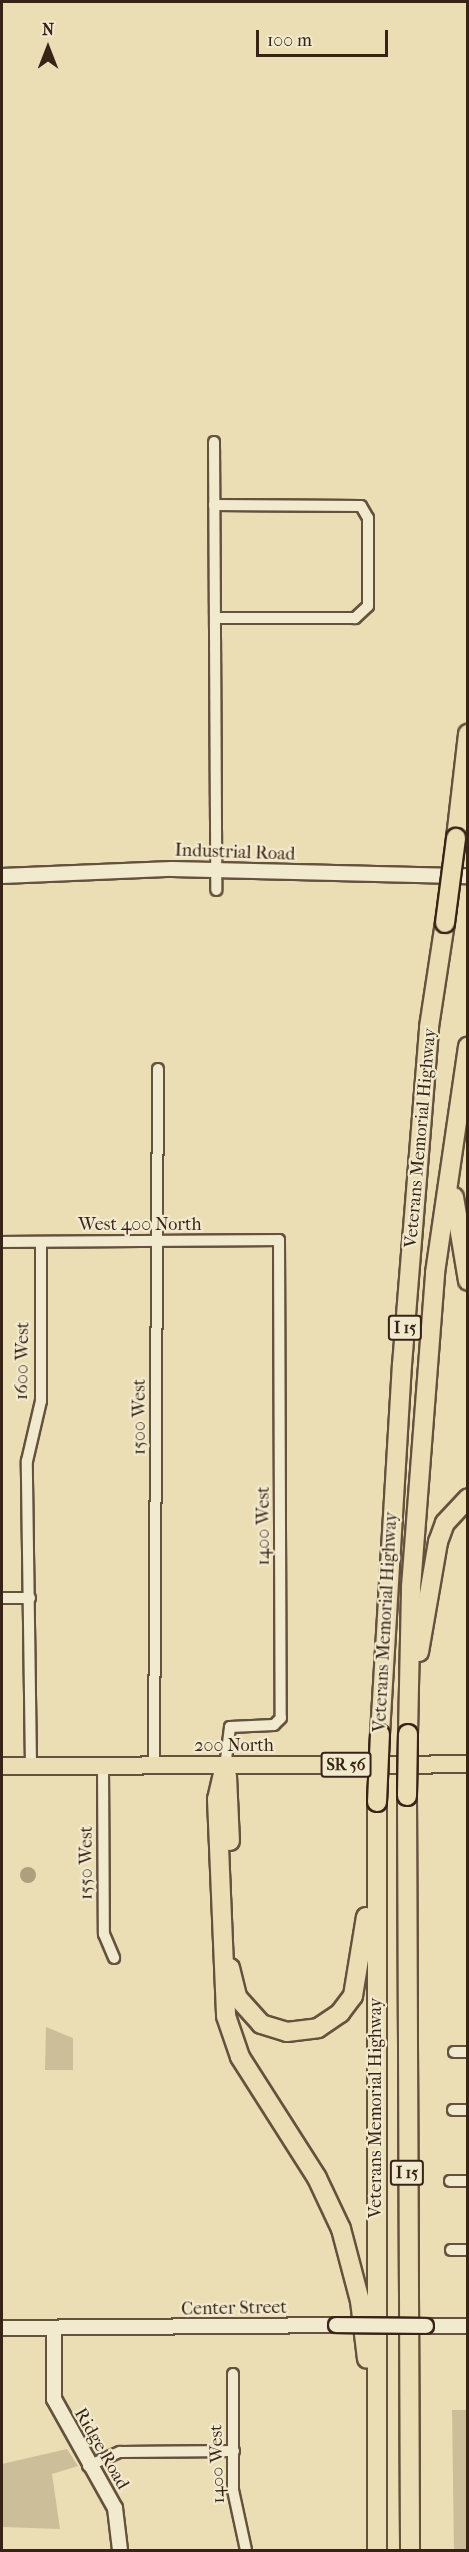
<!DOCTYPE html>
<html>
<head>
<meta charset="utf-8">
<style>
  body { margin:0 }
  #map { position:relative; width:469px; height:2552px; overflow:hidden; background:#ebdeb5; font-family:"IM FELL French Canon",serif }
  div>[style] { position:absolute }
  .green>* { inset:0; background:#cdbe9a }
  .water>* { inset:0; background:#ae9f7f }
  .round { border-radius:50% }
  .roads { filter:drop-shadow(2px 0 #65523e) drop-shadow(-2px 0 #65523e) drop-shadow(0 2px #65523e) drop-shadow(0 -2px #65523e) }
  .street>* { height:10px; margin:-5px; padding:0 5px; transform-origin:5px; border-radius:5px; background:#f2eacf }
  .secondary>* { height:14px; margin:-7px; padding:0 7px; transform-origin:7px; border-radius:7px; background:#f2eacf }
  .primary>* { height:16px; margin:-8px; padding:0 8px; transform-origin:8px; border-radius:8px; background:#ebdeb5 }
  .highway>* { height:18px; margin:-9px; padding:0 9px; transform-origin:9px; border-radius:9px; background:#ebdeb5 }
  .bridges { filter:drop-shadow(2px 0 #382417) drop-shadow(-2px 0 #382417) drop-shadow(0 2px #382417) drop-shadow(0 -2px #382417) }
  .secondary-bridge>* { height:14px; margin:-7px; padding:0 7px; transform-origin:7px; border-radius:7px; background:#f2eacf }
  .highway-bridge>* { height:18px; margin:-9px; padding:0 9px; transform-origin:9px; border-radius:9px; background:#ebdeb5 }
  span { translate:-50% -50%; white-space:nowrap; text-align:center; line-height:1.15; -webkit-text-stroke:4.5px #f2eacf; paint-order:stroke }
  .shield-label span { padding:2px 4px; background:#f2eacf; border:2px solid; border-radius:4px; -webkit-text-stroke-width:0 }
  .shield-label { font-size:16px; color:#382417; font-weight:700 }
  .street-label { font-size:18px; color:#382417 }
  .frame { position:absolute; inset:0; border:3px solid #382417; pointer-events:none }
  .north { position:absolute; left:18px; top:18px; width:60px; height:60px; -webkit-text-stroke:4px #f2eacf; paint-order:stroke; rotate:0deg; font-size:16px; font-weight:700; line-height:24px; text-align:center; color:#382417 }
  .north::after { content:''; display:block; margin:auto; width:21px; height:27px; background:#382417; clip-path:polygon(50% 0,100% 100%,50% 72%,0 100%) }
  .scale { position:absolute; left:256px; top:30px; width:132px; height:27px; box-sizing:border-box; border:3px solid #382417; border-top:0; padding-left:8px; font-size:18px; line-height:21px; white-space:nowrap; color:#382417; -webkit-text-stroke:4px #f2eacf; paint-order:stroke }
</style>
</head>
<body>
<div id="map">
  <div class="green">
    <i style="clip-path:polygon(46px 2027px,73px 2038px,73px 2070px,45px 2070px)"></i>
    <i style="clip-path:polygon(452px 2410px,467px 2410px,467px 2550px,454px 2550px)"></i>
    <i style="clip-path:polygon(67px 2449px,78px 2466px,52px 2474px,60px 2529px,2px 2527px,2px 2464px)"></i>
  </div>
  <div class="water">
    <i class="round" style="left:20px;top:1867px;width:16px;height:16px"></i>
  </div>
  <div class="roads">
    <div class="street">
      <i style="left:214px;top:442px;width:448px;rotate:89.7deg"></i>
      <i style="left:214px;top:505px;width:147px;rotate:0.4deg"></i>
      <i style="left:361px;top:506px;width:14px;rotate:60deg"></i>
      <i style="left:368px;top:518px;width:88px;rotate:90deg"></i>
      <i style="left:368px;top:606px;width:18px;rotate:137deg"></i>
      <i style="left:355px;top:618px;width:140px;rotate:180deg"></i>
      <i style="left:2px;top:1242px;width:277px;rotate:-0.4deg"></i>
      <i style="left:279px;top:1240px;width:478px;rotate:89.8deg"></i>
      <i style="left:281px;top:1718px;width:10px;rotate:135deg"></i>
      <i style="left:274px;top:1725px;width:44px;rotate:177.4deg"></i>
      <i style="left:230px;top:1727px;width:38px;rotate:97deg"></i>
      <i style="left:2px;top:1598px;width:28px"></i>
      <i style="left:154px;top:1765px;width:696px;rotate:-89.67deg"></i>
      <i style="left:31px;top:1766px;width:305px;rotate:-90.8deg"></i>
      <i style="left:27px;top:1461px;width:62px;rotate:-76.9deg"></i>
      <i style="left:41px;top:1401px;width:159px;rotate:-90deg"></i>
      <i style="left:103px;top:1766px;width:168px;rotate:89.7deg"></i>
      <i style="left:104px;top:1934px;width:26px;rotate:67deg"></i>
      <i style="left:454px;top:2052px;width:14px"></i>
      <i style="left:453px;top:2110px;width:15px"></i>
      <i style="left:450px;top:2181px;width:18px"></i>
      <i style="left:451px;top:2250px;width:17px"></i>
      <i style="left:233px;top:2374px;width:116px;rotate:90deg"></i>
      <i style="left:233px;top:2490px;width:61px;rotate:77.8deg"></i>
      <i style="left:88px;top:2466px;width:35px;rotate:-24deg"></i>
      <i style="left:120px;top:2452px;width:114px;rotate:-0.5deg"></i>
    </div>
    <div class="secondary">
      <i style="left:2px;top:876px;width:170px;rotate:-2.4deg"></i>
      <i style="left:172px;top:869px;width:296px;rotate:1.4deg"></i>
      <i style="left:426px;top:2326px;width:42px"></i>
      <i style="left:2px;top:2328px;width:334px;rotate:-0.5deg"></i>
      <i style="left:54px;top:2328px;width:71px;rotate:90deg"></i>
      <i style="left:54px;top:2399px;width:125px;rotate:60.8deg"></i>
      <i style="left:115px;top:2508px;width:42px;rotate:83.2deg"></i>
    </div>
    <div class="primary">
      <i style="left:2px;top:1766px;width:466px;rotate:-0.2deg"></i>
    </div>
    <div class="highway">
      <i style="left:456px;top:838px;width:105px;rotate:-83.4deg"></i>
      <i style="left:454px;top:1197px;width:85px;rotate:80.5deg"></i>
      <i style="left:419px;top:1652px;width:112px;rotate:-80.2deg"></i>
      <i style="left:438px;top:1542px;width:20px;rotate:-70deg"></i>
      <i style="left:445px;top:1523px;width:34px;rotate:-47deg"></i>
      <i style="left:380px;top:1734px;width:370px;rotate:-86.6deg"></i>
      <i style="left:402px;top:1365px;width:339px;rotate:-85.4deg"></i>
      <i style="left:429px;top:1027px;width:105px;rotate:-81.3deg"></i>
      <i style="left:408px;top:1734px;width:147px;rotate:-88.8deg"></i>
      <i style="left:411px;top:1587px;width:315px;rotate:-85.6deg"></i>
      <i style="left:435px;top:1273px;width:229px;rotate:-81.7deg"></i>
      <i style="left:225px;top:1765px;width:35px;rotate:103deg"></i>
      <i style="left:217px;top:1799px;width:217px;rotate:87.6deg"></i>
      <i style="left:226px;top:2016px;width:43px;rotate:71.1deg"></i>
      <i style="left:240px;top:2057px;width:143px;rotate:57.5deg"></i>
      <i style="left:317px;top:2178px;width:56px;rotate:64.8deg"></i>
      <i style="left:341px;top:2229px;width:74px;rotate:75.2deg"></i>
      <i style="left:360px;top:2301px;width:58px;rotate:83.1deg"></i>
      <i style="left:227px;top:1776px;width:65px;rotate:87.4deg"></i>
      <i style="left:407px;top:1796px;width:754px;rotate:89.77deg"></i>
      <i style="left:230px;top:1968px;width:30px;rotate:76deg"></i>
      <i style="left:237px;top:1997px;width:36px;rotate:48deg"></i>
      <i style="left:261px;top:2024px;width:27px;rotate:17deg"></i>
      <i style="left:287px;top:2032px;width:31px;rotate:-7deg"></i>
      <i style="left:318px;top:2028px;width:27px;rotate:-34deg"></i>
      <i style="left:340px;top:2013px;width:21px;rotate:-53deg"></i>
      <i style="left:353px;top:1996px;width:80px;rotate:-80.7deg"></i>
      <i style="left:377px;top:2550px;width:748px;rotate:-90deg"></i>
    </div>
  </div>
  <div class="bridges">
    <div class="secondary-bridge">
      <i style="left:336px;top:2325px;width:90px;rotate:0.6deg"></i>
    </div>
    <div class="highway-bridge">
      <i style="left:445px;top:923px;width:86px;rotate:-82.6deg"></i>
      <i style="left:407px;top:1796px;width:62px;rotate:-89.1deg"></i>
      <i style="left:377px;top:1802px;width:68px;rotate:-87.5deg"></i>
    </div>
  </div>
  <div class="shield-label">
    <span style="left:405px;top:1328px">I 15</span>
    <span style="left:346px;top:1765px">SR 56</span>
    <span style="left:407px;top:2173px">I 15</span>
  </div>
  <div class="street-label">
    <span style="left:235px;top:853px;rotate:2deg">Industrial Road</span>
    <span style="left:421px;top:1138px;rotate:-85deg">Veterans Memorial Highway</span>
    <span style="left:140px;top:1225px">West 400 North</span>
    <span style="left:23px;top:1361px;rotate:-89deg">1600 West</span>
    <span style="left:140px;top:1417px;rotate:-90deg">1500 West</span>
    <span style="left:264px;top:1526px;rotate:-90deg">1400 West</span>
    <span style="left:386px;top:1622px;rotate:-87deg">Veterans Memorial Highway</span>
    <span style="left:234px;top:1746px">200 North</span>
    <span style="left:87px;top:1863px;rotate:-90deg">1550 West</span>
    <span style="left:376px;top:2108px;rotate:-90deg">Veterans Memorial Highway</span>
    <span style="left:234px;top:2309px;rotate:-1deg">Center Street</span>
    <span style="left:101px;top:2449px;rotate:60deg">Ridge Road</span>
    <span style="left:218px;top:2464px;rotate:-92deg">1400 West</span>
  </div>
  <div class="frame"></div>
  <div class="north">N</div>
  <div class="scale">100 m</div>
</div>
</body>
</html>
